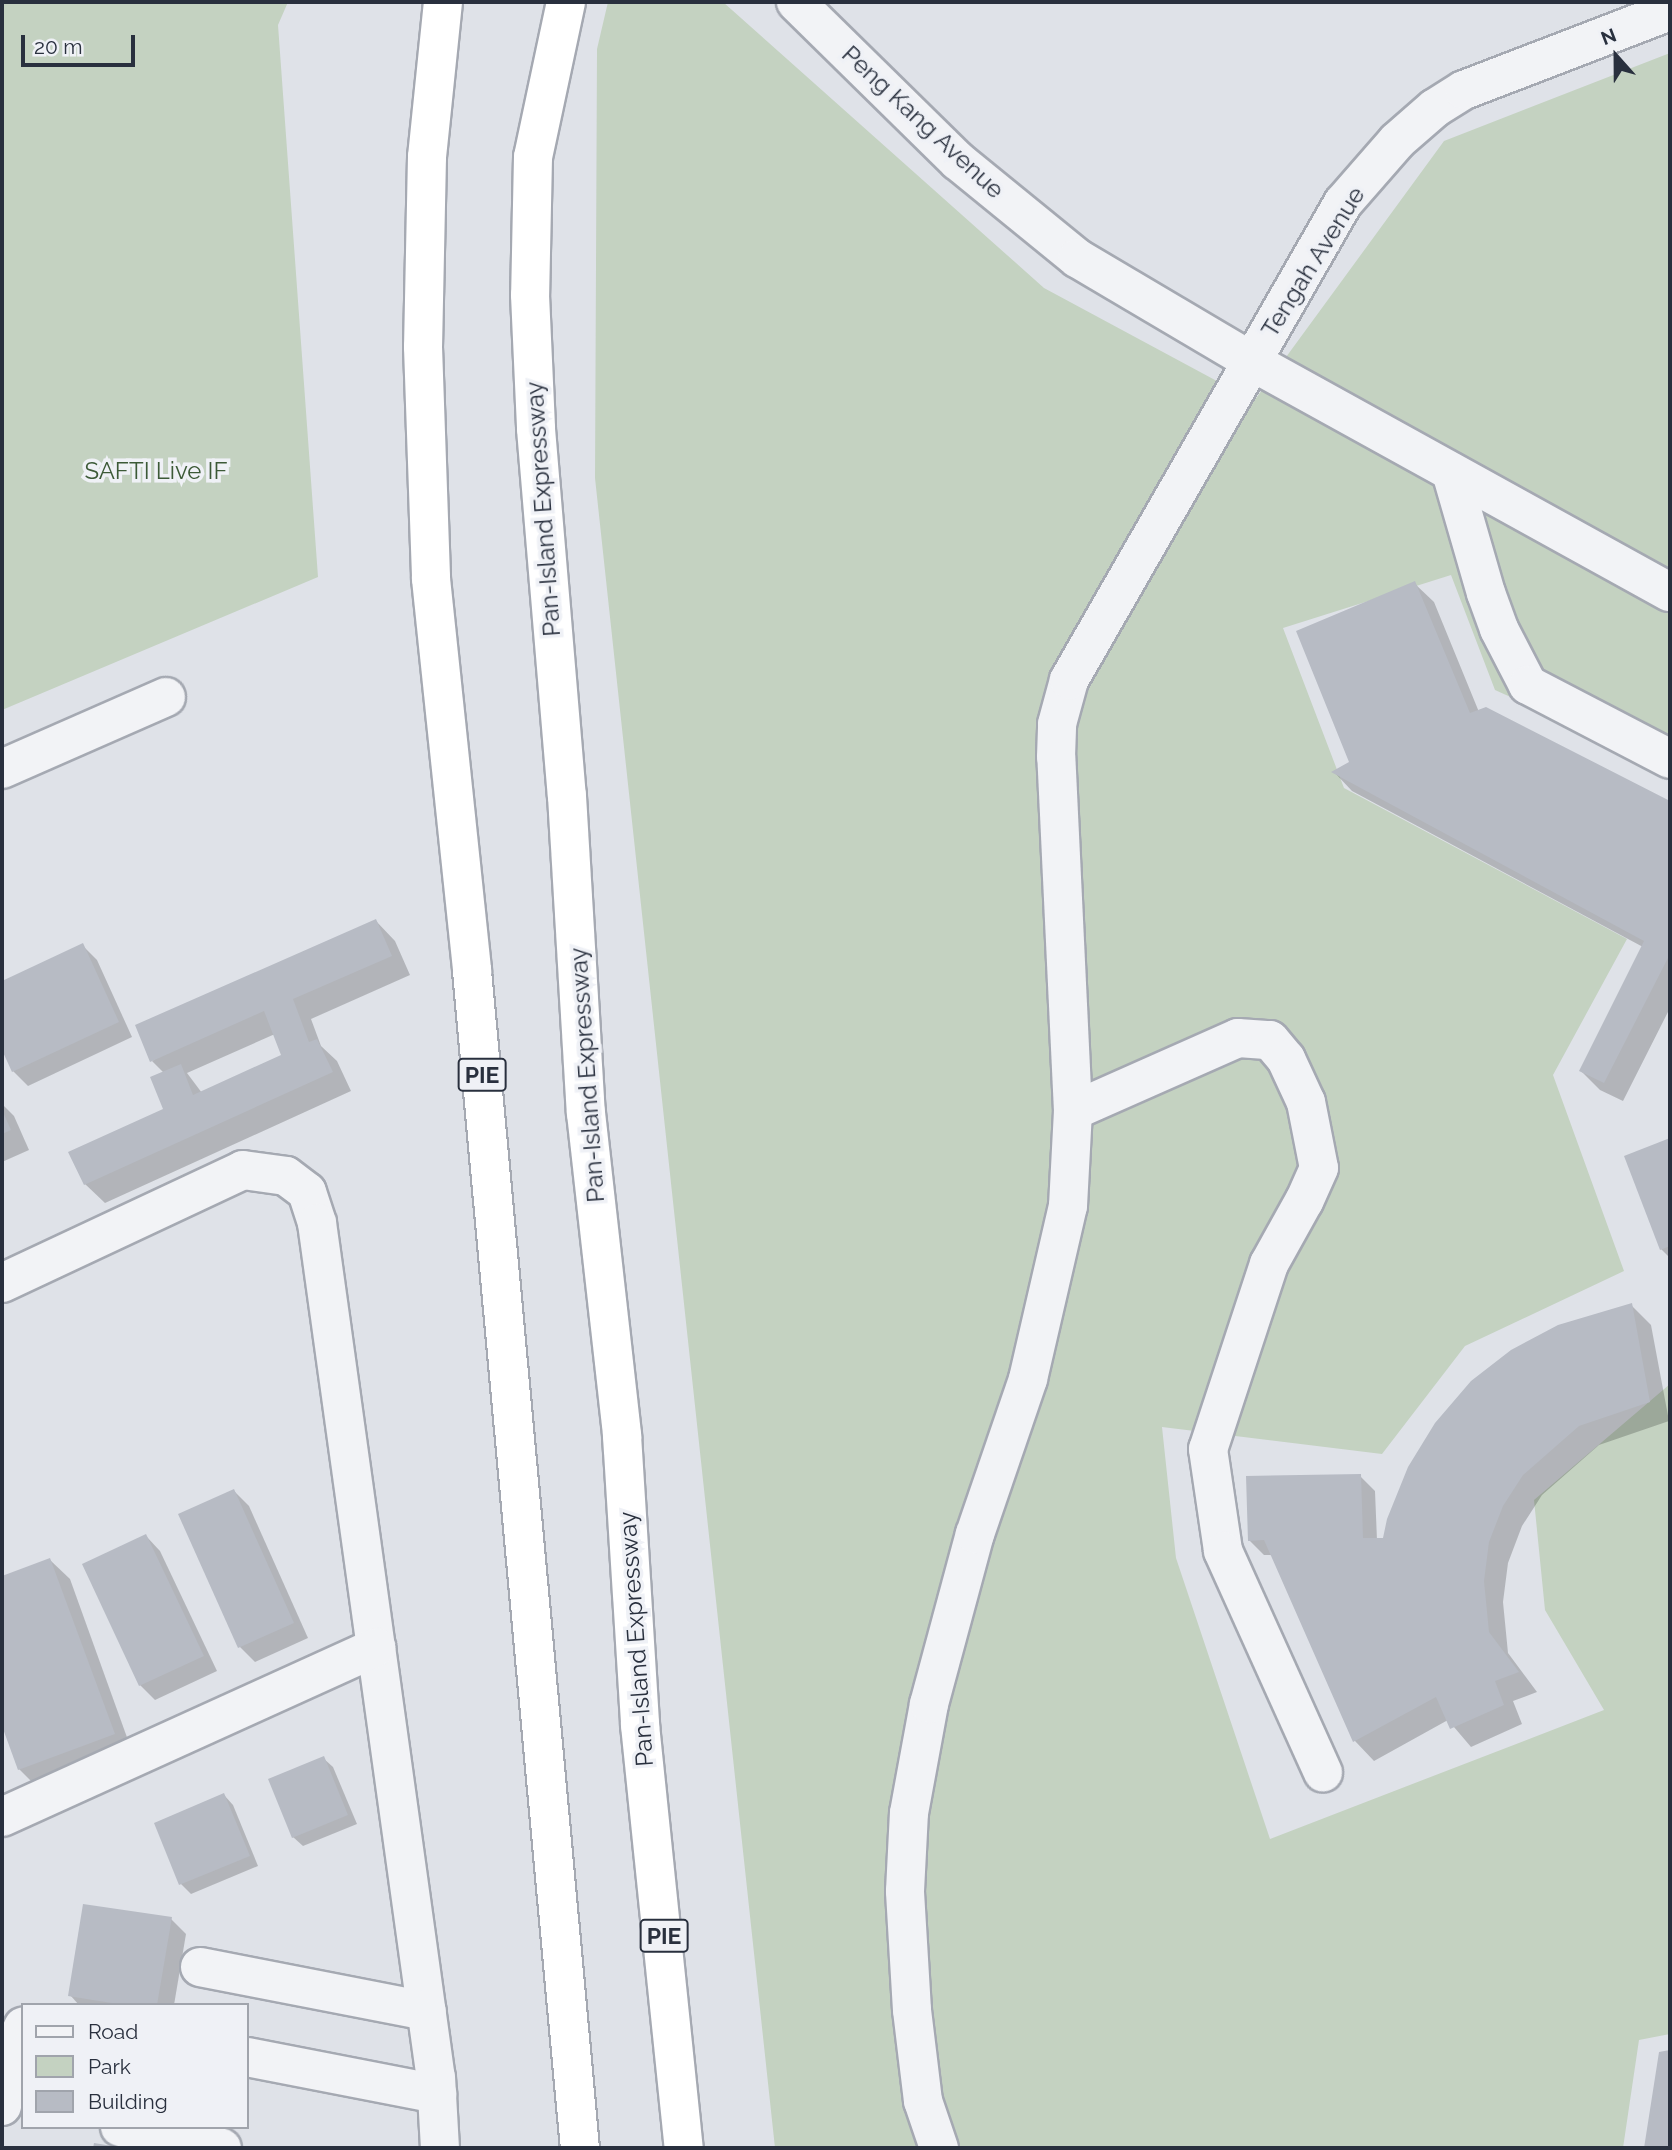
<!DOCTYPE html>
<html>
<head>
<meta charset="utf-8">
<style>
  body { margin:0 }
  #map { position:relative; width:1672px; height:2150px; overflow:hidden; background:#dfe2e8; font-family:Raleway,sans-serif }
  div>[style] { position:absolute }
  .green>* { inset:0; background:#c4d2c1 }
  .shadow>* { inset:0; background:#0003 }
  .building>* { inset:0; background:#b7bbc4 }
  .roads { filter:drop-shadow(2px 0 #a5a9b2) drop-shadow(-2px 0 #a5a9b2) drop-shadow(0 2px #a5a9b2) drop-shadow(0 -2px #a5a9b2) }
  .minor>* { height:38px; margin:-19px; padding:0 19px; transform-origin:19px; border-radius:19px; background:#f2f3f6 }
  .highway>* { height:38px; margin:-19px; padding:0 19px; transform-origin:19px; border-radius:19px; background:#fff }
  span { translate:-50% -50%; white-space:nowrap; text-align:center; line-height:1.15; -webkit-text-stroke:7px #eff1f6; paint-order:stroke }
  .shield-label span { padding:2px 5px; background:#eff1f6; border:2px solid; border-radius:5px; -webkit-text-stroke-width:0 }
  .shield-label { font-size:23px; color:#29303e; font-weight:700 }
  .street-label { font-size:24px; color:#29303e }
  .park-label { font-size:24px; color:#3c5a37 }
  .frame { position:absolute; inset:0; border:4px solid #29303e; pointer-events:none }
  .legend { position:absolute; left:21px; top:2003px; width:228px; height:126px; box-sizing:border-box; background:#eff1f6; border:2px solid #a0a4ac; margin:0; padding:9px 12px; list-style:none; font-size:21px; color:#29303e }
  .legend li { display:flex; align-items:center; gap:14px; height:35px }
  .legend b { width:35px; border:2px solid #a0a4ac }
  .north { position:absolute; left:1581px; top:21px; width:70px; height:70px; -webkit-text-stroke:5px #eff1f6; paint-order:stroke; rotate:339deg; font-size:19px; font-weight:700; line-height:28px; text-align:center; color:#29303e }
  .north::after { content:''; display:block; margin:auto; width:24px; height:32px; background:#29303e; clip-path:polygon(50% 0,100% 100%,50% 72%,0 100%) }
  .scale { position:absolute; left:21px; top:35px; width:114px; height:32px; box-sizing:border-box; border:4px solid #29303e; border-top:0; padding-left:9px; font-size:21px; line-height:24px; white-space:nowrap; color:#29303e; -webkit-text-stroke:5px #eff1f6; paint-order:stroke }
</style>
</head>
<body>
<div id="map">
  <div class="green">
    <i style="clip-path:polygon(2px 2px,288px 2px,278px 25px,318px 577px,2px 710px)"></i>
    <i style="clip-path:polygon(608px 2px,723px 2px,1044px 288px,1254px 401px,1444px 141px,1670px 53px,1670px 769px,1495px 690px,1451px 575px,1283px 628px,1344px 788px,1627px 939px,1553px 1075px,1624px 1271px,1465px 1346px,1382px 1454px,1162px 1427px,1176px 1558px,1270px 1839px,1604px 1710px,1545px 1610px,1534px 1500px,1670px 1384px,1670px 2034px,1639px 2040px,1623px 2148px,775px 2148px,595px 478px,597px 49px)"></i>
  </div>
  <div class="shadow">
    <i style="clip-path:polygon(1414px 583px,1434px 602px,1479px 712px,1486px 709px,1670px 803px,1670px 1008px,1623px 1101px,1600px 1090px,1581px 1071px,1643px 947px,1352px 791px,1334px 772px,1351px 763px)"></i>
    <i style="clip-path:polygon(evenodd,376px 921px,395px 941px,410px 975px,311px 1019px,321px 1046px,337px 1061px,351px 1091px,105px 1203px,85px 1184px,165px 1110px,164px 1073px,152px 1061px,376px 921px,275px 1034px,283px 1056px,202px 1093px,187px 1073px,275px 1034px)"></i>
    <i style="clip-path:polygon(82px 945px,97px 960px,132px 1037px,28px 1086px,13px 1071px,2px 1046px,2px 983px)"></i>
    <i style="clip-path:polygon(2px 1104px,14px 1116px,29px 1150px,2px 1162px)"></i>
    <i style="clip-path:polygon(1670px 1140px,1670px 1258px,1661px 1249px,1626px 1157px)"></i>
    <i style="clip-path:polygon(1631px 1305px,1651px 1325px,1669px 1421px,1599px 1445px,1542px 1495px,1522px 1526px,1508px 1563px,1503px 1602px,1508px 1653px,1537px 1692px,1513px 1701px,1522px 1724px,1471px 1747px,1448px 1720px,1374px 1761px,1355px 1741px,1272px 1555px,1264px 1555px,1249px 1540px,1360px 1476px,1375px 1491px,1377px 1540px,1385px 1540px)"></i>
    <i style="clip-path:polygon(234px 1491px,249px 1506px,308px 1638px,255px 1662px,240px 1647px)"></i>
    <i style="clip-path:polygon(146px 1536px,160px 1551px,217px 1671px,155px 1700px,140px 1685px)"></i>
    <i style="clip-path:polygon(50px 1560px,70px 1579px,133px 1754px,39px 1789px,19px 1769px,2px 1721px,2px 1578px)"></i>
    <i style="clip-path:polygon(323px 1758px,333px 1767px,357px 1824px,303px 1846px,293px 1837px)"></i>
    <i style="clip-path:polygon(224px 1795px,233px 1805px,258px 1866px,191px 1894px,181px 1884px)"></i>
    <i style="clip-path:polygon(171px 1919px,186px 1934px,174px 2005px,79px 2005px,70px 1995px)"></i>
    <i style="clip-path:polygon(1670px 2051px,1670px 2148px,1646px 2148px,1661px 2053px)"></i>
  </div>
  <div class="building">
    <i style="clip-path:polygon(1415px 581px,1470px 713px,1486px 707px,1670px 801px,1670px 954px,1604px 1083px,1579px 1071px,1644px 941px,1331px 772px,1349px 762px,1296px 631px)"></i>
    <i style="clip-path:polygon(376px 919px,392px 956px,293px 999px,309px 1042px,317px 1039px,333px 1072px,84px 1185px,68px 1152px,163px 1109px,150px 1077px,181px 1064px,193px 1095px,281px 1055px,264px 1011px,150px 1062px,135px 1025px)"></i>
    <i style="clip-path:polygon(83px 943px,119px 1022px,12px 1072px,2px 1050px,2px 981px)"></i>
    <i style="clip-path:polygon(2px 1110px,11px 1130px,2px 1134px)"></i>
    <i style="clip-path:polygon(1670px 1138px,1670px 1246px,1660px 1250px,1624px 1156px)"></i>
    <i style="clip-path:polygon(1632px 1303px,1650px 1402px,1579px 1426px,1523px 1475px,1503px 1506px,1489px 1542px,1484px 1581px,1489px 1632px,1519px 1672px,1495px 1681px,1504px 1705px,1450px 1729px,1436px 1697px,1353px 1742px,1264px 1540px,1248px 1541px,1246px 1476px,1361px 1474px,1363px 1538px,1383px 1538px,1387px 1519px,1408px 1467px,1435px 1423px,1471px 1381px,1511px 1350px,1558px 1325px)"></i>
    <i style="clip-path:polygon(234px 1489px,294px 1623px,238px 1648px,178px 1514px)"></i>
    <i style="clip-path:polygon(146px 1534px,204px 1656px,139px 1686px,82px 1564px)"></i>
    <i style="clip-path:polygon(50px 1558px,115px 1734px,18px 1770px,2px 1726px,2px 1576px)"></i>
    <i style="clip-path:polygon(324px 1756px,348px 1815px,292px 1838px,268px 1779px)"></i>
    <i style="clip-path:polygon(224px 1793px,250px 1856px,179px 1885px,154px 1823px)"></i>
    <i style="clip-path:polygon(83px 1904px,172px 1917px,157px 2005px,124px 2005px,68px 1996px)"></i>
    <i style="clip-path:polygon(1670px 2050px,1670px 2148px,1644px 2148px,1659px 2052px)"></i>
    <i style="clip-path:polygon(94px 2143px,118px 2147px,118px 2148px,93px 2148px)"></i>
  </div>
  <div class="roads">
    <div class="minor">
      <i style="left:796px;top:2px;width:227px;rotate:44.5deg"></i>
      <i style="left:958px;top:161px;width:154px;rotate:39.2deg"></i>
      <i style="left:1077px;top:258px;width:202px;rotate:30.6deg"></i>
      <i style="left:1251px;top:361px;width:478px;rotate:28.9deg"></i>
      <i style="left:1451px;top:472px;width:126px;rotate:73.9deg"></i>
      <i style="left:1486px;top:593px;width:38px;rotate:70deg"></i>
      <i style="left:1499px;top:629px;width:63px;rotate:62.6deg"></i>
      <i style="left:1528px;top:685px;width:160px;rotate:27.5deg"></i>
      <i style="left:2px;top:769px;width:179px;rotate:-23.7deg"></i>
      <i style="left:1073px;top:1111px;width:180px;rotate:-23.9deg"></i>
      <i style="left:1238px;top:1038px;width:32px;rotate:4deg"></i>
      <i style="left:1270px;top:1040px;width:25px;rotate:50deg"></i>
      <i style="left:1286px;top:1059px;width:47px;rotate:65.1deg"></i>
      <i style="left:1306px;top:1102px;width:67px;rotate:78.9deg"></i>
      <i style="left:1319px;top:1168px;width:36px;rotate:114deg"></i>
      <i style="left:1304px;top:1201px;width:72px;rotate:119.1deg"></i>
      <i style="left:1269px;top:1264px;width:195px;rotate:108.2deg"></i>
      <i style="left:1208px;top:1449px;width:103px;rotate:81.6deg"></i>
      <i style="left:1223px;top:1551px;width:243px;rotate:65.7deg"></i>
      <i style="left:2px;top:1283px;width:266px;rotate:-25.1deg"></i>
      <i style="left:243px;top:1170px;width:43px;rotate:7.9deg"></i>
      <i style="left:286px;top:1176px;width:26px;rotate:37deg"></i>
      <i style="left:307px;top:1192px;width:33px;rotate:72deg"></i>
      <i style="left:317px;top:1223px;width:428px;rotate:82.1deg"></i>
      <i style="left:376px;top:1647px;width:434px;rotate:82.1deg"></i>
      <i style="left:436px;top:2077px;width:71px;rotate:86.8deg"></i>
      <i style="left:2px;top:1817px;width:411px;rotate:-24.4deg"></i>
      <i style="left:200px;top:1967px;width:231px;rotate:11deg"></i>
      <i style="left:247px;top:2057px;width:194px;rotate:11deg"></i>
      <i style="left:2px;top:2106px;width:66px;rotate:-77.7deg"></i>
      <i style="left:16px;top:2042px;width:17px;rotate:-65deg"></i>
      <i style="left:120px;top:2127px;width:104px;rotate:11.6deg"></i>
      <i style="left:939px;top:2148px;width:50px;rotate:-108.8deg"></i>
      <i style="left:923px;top:2101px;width:92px;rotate:-96.9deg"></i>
      <i style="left:912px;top:2010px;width:119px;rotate:-93.4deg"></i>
      <i style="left:905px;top:1891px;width:78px;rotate:-87.1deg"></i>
      <i style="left:909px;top:1813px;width:111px;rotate:-79.6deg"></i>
      <i style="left:929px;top:1704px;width:176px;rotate:-74.9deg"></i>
      <i style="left:975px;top:1534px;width:164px;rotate:-71.1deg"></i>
      <i style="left:1028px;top:1379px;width:178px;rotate:-77deg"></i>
      <i style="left:1068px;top:1206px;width:95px;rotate:-87deg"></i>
      <i style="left:1073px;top:1111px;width:354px;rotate:-92.7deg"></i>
      <i style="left:1056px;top:757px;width:33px;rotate:-88deg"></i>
      <i style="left:1057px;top:724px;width:46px;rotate:-74.7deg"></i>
      <i style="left:1069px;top:680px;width:550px;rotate:-60.13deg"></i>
      <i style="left:1343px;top:203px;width:82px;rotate:-48.9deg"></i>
      <i style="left:1397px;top:141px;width:50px;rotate:-41deg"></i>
      <i style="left:1435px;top:108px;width:34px;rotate:-32deg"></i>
      <i style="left:1464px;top:90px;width:221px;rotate:-21deg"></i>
    </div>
    <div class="highway">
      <i style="left:443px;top:2px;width:156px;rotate:95.9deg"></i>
      <i style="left:427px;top:157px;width:190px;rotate:91.2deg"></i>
      <i style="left:423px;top:347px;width:232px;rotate:88deg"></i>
      <i style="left:431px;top:579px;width:394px;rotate:84deg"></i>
      <i style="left:472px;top:971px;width:1182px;rotate:84.76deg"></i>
      <i style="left:566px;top:2px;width:158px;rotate:102deg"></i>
      <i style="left:533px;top:157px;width:138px;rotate:91.2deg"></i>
      <i style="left:530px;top:295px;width:134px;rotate:87.4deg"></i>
      <i style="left:536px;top:429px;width:368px;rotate:85.2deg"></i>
      <i style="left:567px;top:796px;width:318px;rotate:86.6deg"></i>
      <i style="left:586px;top:1113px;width:325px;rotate:83.6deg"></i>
      <i style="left:622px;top:1436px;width:290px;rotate:86.4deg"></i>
      <i style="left:640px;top:1725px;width:425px;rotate:84.1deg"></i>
    </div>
  </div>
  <div class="shield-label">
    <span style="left:482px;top:1075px">PIE</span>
    <span style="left:664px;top:1936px">PIE</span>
  </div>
  <div class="street-label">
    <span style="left:923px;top:122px;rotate:43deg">Peng Kang Avenue</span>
    <span style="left:1313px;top:262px;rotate:-58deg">Tengah Avenue</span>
    <span style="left:543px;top:509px;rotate:-94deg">Pan-Island Expressway</span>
    <span style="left:587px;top:1075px;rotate:-94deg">Pan-Island Expressway</span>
    <span style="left:636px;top:1639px;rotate:-94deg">Pan-Island Expressway</span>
  </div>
  <div class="park-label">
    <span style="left:156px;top:471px">SAFTI Live IF</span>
  </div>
  <div class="frame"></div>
  <ul class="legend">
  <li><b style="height:9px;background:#f2f3f6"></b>Road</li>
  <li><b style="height:19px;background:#c4d2c1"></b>Park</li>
  <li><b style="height:19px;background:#b7bbc4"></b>Building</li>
  </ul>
  <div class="north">N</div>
  <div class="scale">20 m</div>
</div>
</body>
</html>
